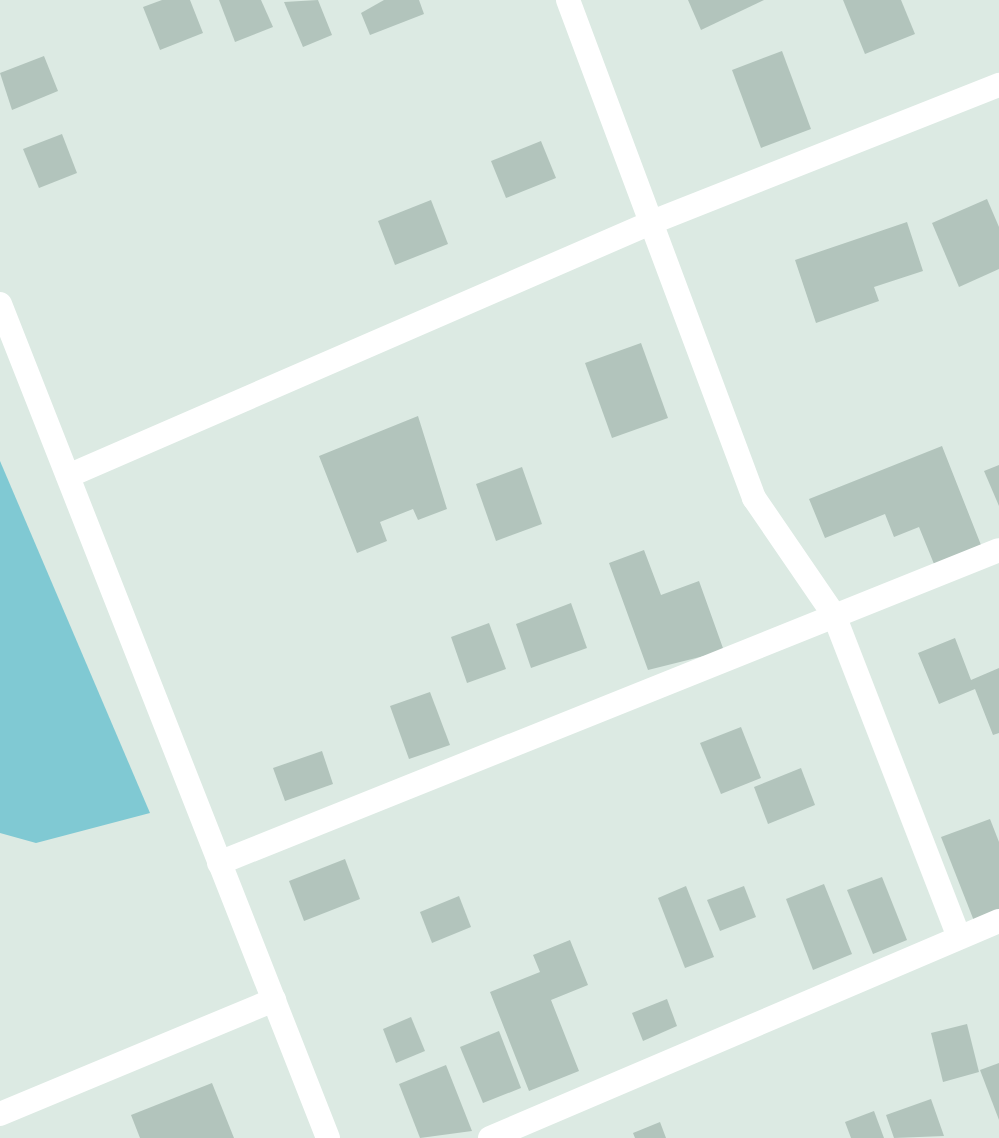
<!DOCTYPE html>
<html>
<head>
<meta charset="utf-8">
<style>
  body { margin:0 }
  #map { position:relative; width:999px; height:1138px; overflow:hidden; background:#dceae3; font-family:Jost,sans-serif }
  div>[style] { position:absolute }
  .water>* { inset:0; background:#80c9d3 }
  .building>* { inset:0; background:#b2c4bc }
  .street>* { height:24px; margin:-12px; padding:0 12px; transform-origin:12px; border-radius:12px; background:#fff }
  span { translate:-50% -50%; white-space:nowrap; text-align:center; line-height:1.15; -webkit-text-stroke:6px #edf6f1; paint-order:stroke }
</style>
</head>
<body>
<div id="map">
  <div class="water">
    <i style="clip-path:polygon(0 461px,150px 813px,36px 843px,0 833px)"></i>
  </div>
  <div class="building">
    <i style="clip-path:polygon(162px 0,190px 0,203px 33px,160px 50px,143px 7px)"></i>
    <i style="clip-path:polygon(219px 0,261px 0,273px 27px,235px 42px)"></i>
    <i style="clip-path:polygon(318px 0,332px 35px,303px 47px,284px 2px)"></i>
    <i style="clip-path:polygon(384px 0,419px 0,424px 14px,370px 35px,361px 13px)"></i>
    <i style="clip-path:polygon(688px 0,764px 0,701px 30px)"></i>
    <i style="clip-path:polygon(843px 0,901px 0,915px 34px,865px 54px)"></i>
    <i style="clip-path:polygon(782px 51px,811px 129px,761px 148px,732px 70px)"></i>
    <i style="clip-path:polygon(44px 56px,58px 91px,12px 110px,0 73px)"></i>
    <i style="clip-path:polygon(62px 134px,77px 173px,39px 188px,23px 149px)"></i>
    <i style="clip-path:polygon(541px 141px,556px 178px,506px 198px,491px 161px)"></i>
    <i style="clip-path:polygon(987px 199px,999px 227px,999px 269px,959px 287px,932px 223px)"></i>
    <i style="clip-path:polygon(431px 200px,448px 244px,395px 265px,378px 221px)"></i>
    <i style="clip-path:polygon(907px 222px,923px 271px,874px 287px,879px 301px,816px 323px,795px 260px)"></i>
    <i style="clip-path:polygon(641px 343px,668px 418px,612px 438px,585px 363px)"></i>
    <i style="clip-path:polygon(418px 416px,447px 509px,418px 520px,413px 509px,380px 522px,387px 541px,357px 553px,319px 456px)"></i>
    <i style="clip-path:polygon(942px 446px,981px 545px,934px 564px,919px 527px,894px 537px,885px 514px,825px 538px,809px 499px)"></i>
    <i style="clip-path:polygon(999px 465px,999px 506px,984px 471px)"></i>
    <i style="clip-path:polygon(522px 467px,542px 524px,496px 541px,476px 484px)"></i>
    <i style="clip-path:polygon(644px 550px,661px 595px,699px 581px,724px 651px,648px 670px,609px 563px)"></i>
    <i style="clip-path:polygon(571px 603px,587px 648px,531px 668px,516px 624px)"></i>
    <i style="clip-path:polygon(489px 623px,506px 669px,467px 683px,451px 637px)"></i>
    <i style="clip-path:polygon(955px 638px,971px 680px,999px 668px,999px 733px,993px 735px,975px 689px,939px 704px,918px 653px)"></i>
    <i style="clip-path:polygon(430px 692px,450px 745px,409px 759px,390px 706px)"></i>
    <i style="clip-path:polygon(741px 727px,761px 778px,721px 794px,700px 743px)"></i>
    <i style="clip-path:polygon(322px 751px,333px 784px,285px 801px,273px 768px)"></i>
    <i style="clip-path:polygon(801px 768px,815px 805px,768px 824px,754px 787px)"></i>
    <i style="clip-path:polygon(990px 819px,999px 842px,999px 917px,976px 926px,941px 837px)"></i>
    <i style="clip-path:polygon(345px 859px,360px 899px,304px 921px,289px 881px)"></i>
    <i style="clip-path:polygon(882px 877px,907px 940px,873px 954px,847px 890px)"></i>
    <i style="clip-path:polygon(824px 884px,852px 954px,813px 970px,786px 899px)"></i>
    <i style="clip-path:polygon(686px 886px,714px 957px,685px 968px,658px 898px)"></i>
    <i style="clip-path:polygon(744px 886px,756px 917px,720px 931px,707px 900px)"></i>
    <i style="clip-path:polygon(459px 896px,471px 927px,432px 943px,420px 912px)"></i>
    <i style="clip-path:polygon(570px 940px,588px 985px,551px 1000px,579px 1071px,529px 1091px,490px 992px,540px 972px,533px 955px)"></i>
    <i style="clip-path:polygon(667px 999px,677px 1026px,643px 1041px,632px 1013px)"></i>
    <i style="clip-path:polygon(411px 1017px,425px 1051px,396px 1063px,383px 1029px)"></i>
    <i style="clip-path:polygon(967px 1024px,979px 1072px,943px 1082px,931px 1033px)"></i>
    <i style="clip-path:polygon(499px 1031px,521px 1088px,483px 1103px,460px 1047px)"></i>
    <i style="clip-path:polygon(999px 1063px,999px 1120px,980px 1070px)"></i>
    <i style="clip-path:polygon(446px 1065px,472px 1131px,420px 1138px,399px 1084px)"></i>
    <i style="clip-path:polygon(212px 1083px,234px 1138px,140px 1138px,131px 1115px)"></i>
    <i style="clip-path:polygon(931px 1099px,944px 1136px,894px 1138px,886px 1115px)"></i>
    <i style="clip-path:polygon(874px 1111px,884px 1138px,851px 1138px,845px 1122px)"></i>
    <i style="clip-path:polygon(660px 1122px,666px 1138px,635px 1138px,633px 1133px)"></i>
  </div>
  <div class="street">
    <i style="left:568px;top:0;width:532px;rotate:69.52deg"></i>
    <i style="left:754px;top:498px;width:142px;rotate:55.6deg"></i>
    <i style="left:834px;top:615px;width:345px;rotate:68.8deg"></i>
    <i style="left:0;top:304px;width:896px;rotate:68.53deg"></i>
    <i style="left:68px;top:476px;width:640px;rotate:-23.48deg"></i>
    <i style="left:655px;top:221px;width:370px;rotate:-21.6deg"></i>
    <i style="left:219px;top:863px;width:840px;rotate:-21.86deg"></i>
    <i style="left:0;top:1114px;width:297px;rotate:-22.6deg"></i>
    <i style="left:490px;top:1138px;width:553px;rotate:-23.09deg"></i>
  </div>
</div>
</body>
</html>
